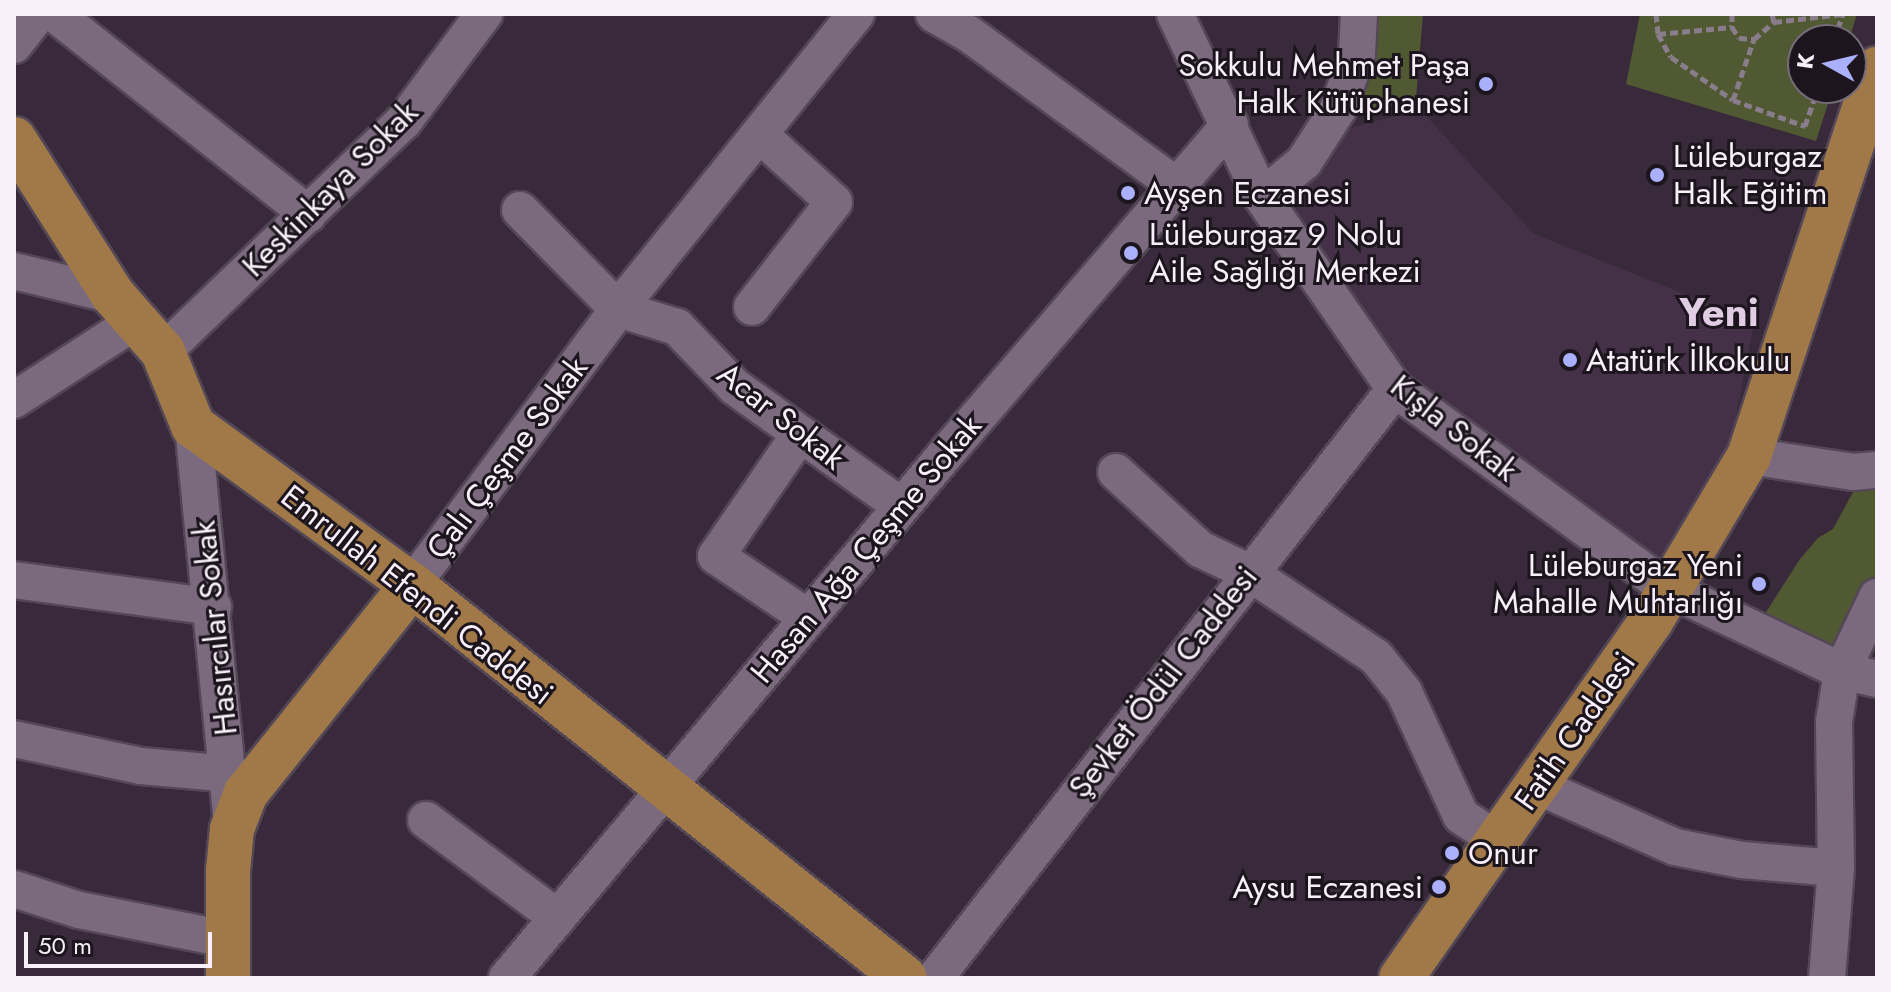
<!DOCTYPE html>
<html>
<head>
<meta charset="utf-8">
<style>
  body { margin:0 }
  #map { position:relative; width:1891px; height:992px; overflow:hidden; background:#382a3b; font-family:Jost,sans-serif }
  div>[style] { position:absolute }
  .built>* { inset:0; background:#443148 }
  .green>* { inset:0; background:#515933 }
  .path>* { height:5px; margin-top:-2.5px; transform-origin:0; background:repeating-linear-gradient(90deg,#897d8c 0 8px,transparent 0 12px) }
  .roads { filter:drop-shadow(2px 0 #534756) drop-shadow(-2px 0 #534756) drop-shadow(0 2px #534756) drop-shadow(0 -2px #534756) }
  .minor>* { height:36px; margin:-18px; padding:0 18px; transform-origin:18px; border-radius:18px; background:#7b6a7e }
  .major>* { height:44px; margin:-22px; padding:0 22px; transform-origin:22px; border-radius:22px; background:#a17949 }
  .dots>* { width:22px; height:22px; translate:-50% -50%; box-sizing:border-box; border:4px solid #1c151d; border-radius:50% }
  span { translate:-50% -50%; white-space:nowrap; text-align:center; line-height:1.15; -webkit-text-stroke:6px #1c151d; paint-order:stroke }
  .poi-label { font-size:32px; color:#f9effb }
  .right { translate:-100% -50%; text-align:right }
  .left { translate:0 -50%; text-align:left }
  .street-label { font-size:32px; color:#f9effb }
  .district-label { font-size:40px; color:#e0cde4; font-weight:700 }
  .frame { position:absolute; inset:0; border:16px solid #f9effb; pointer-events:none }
  .north { position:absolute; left:1787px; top:24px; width:80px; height:80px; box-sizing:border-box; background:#1c151d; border:2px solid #746c76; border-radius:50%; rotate:278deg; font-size:22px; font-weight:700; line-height:32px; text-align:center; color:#f9effb }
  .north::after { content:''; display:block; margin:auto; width:28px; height:36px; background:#aab0fb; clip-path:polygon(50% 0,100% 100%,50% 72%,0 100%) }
  .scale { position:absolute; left:24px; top:932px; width:188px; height:36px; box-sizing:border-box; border:4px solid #f9effb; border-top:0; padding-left:10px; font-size:24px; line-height:28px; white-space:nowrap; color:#f9effb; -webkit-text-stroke:6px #1c151d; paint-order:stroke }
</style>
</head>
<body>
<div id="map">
  <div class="built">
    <i style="clip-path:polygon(1420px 109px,1534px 234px,1754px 322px,1730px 449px,1658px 569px,1420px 397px,1280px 201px,1314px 175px,1347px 129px)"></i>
  </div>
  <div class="green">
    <i style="clip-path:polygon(1370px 14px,1423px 14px,1416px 98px,1361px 114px)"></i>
    <i style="clip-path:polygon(1640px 14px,1857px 14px,1849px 40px,1803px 40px,1803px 88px,1833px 88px,1816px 141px,1626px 84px)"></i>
    <i style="clip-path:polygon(1859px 481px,1877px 483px,1877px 576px,1841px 655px,1761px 620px,1800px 559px,1818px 538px,1833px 529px)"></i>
  </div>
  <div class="path">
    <i style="left:1656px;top:14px;width:20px;rotate:84deg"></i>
    <i style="left:1658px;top:34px;width:26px;rotate:61deg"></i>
    <i style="left:1671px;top:57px;width:75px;rotate:34.7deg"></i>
    <i style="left:1733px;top:100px;width:77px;rotate:19.9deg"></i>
    <i style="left:1805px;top:126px;width:40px;rotate:-71.1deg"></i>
    <i style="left:1732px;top:14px;width:13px;rotate:90deg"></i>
    <i style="left:1732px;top:27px;width:13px;rotate:58deg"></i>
    <i style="left:1739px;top:38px;width:15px;rotate:4deg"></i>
    <i style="left:1754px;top:39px;width:26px;rotate:-40deg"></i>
    <i style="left:1774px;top:22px;width:69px;rotate:-6.6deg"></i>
    <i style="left:1772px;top:14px;width:8px;rotate:76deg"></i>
    <i style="left:1658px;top:34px;width:74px;rotate:-5.4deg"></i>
    <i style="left:1834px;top:40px;width:28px;rotate:-71deg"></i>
    <i style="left:1733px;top:100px;width:65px;rotate:-71deg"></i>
  </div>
  <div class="roads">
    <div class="minor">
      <i style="left:55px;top:14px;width:323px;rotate:38.3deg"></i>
      <i style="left:934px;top:14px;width:40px;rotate:29.7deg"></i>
      <i style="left:969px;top:34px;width:254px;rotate:36.2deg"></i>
      <i style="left:1175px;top:14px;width:203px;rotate:64.6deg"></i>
      <i style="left:1262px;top:197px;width:234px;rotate:55.3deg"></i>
      <i style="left:1395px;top:389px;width:337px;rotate:36.2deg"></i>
      <i style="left:1667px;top:588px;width:194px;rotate:25.4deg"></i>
      <i style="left:1842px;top:671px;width:36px;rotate:13deg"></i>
      <i style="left:14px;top:45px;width:39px;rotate:-52deg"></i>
      <i style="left:1262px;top:197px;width:55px;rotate:-39.8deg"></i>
      <i style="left:1304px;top:162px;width:63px;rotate:-57.3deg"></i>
      <i style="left:1338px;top:109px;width:58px;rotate:-70.9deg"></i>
      <i style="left:1357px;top:54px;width:40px;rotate:-87.1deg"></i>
      <i style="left:520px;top:210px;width:139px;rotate:45.3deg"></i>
      <i style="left:618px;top:309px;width:62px;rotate:17deg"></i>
      <i style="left:677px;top:327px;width:83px;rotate:46deg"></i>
      <i style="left:735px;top:387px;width:204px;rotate:35.6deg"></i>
      <i style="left:14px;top:271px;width:102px;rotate:13.6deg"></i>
      <i style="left:752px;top:307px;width:133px;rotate:-52deg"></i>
      <i style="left:834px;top:202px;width:101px;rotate:-137.8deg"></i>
      <i style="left:163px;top:352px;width:334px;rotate:-43.8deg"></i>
      <i style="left:404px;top:121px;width:134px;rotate:-53.2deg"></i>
      <i style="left:14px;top:400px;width:142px;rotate:-32.9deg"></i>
      <i style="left:193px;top:426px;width:403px;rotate:84.4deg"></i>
      <i style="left:800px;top:434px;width:148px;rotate:124.5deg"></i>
      <i style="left:716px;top:556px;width:110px;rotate:33.8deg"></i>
      <i style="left:1749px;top:456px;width:105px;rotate:8.7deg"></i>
      <i style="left:1853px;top:472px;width:24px;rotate:-5deg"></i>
      <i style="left:1116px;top:472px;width:114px;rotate:42.5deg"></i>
      <i style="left:1200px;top:549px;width:53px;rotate:25.6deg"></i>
      <i style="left:1248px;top:572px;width:154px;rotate:33.6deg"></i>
      <i style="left:1376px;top:657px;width:45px;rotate:51.3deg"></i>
      <i style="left:1404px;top:692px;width:136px;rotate:65.3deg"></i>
      <i style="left:1461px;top:816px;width:45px;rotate:33.3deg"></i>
      <i style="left:14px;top:580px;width:201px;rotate:7.7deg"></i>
      <i style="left:412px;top:585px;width:364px;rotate:-53.2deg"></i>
      <i style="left:630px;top:294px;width:360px;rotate:-51.1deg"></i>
      <i style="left:14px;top:739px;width:130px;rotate:12deg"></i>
      <i style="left:141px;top:766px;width:89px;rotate:5.1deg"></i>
      <i style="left:1537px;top:786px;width:151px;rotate:23.8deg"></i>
      <i style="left:1675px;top:847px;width:68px;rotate:11deg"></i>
      <i style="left:1742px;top:860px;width:94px;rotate:4.9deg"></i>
      <i style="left:426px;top:820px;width:164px;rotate:36.6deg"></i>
      <i style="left:14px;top:889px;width:68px;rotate:17.9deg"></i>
      <i style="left:79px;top:910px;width:151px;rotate:11.1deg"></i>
      <i style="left:507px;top:978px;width:689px;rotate:-50.07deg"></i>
      <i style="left:949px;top:450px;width:430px;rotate:-49.2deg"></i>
      <i style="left:935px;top:978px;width:747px;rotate:-52.01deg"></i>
      <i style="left:1827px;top:978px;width:110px;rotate:-85.3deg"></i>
      <i style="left:1836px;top:868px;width:146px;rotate:-90.8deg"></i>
      <i style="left:1834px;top:722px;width:52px;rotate:-81.1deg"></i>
      <i style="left:1842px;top:671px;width:82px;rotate:-64.7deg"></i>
    </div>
    <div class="major">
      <i style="left:14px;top:139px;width:185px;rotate:57.6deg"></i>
      <i style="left:113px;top:295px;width:76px;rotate:48.7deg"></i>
      <i style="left:163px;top:352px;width:80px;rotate:67.9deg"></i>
      <i style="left:193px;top:426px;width:271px;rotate:36deg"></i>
      <i style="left:412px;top:585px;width:630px;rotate:38.56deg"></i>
      <i style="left:228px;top:978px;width:107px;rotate:-90deg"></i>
      <i style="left:228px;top:871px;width:42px;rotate:-84.6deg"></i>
      <i style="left:232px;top:829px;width:39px;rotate:-69deg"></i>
      <i style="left:246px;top:793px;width:266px;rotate:-51.4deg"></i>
      <i style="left:1401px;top:978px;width:436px;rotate:-55deg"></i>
      <i style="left:1651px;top:621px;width:192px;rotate:-59.3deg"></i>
      <i style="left:1749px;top:456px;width:408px;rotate:-71.7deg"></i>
    </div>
  </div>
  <div class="dots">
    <i style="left:1486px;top:84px;background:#aab0fb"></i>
    <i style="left:1657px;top:175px;background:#aab0fb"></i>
    <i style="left:1128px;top:193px;background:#aab0fb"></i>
    <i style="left:1131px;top:253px;background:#aab0fb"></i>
    <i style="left:1570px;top:360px;background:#aab0fb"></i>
    <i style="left:1759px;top:584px;background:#aab0fb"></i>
    <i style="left:1452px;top:853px;background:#aab0fb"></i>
    <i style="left:1439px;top:887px;background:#aab0fb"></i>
  </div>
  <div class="poi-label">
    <span class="right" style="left:1470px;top:84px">Sokkulu Mehmet Paşa<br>Halk Kütüphanesi</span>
    <span class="left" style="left:1673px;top:175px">Lüleburgaz<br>Halk Eğitim</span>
    <span class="left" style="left:1144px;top:193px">Ayşen Eczanesi</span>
    <span class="left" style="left:1149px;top:253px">Lüleburgaz 9 Nolu<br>Aile Sağlığı Merkezi</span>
    <span class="left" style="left:1586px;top:360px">Atatürk İlkokulu</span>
    <span class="right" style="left:1743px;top:584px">Lüleburgaz Yeni<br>Mahalle Muhtarlığı</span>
    <span class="left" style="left:1468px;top:853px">Onur</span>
    <span class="right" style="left:1423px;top:887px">Aysu Eczanesi</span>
  </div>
  <div class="street-label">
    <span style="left:330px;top:189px;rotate:-45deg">Keskinkaya Sokak</span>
    <span style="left:781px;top:416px;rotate:38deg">Acar Sokak</span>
    <span style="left:1454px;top:428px;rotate:38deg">Kışla Sokak</span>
    <span style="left:507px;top:458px;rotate:-53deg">Çalı Çeşme Sokak</span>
    <span style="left:866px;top:549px;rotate:-50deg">Hasan Ağa Çeşme Sokak</span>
    <span style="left:417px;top:595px;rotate:38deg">Emrullah Efendi Caddesi</span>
    <span style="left:215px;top:628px;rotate:-96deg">Hasırcılar Sokak</span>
    <span style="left:1163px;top:682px;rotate:-52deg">Şevket Ödül Caddesi</span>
    <span style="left:1575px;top:731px;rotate:-55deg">Fatih Caddesi</span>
  </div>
  <div class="district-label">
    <span style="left:1719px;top:312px">Yeni</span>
  </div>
  <div class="frame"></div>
  <div class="north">K</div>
  <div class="scale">50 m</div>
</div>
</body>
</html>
